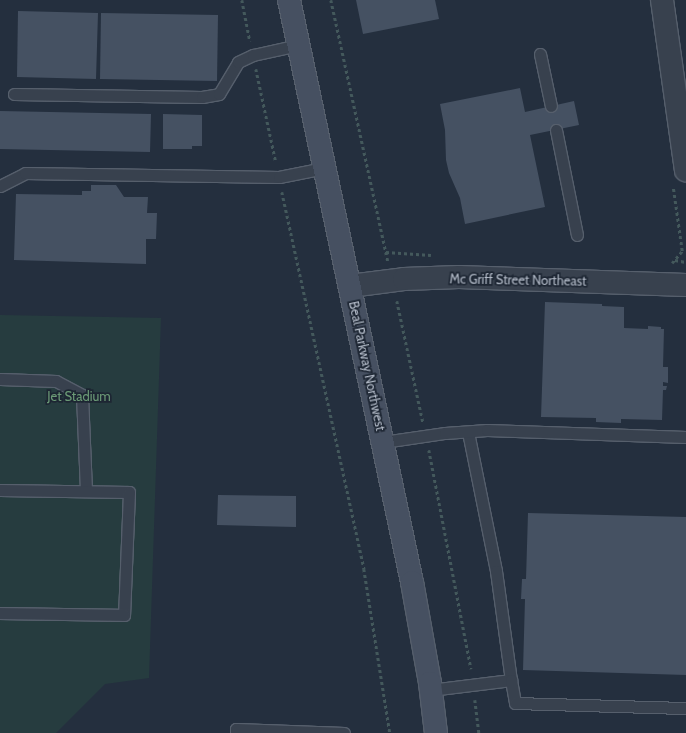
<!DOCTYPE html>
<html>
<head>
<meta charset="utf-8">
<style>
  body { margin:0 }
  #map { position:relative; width:686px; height:733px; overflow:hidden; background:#242f3e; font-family:Cabin,sans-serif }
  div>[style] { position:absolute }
  .green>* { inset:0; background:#263c3f }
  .building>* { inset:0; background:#455162 }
  .path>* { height:2.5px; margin-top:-1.25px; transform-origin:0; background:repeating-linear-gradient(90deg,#44595c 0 3px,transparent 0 6px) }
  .roads { filter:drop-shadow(1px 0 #565f6c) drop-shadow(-1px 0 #565f6c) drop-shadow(0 1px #565f6c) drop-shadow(0 -1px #565f6c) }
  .lane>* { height:11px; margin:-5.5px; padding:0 5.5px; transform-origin:5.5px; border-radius:5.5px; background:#38414e }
  .street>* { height:22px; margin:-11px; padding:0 11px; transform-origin:11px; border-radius:11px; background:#38414e }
  .secondary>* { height:22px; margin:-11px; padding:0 11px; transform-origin:11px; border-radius:11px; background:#465061 }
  span { translate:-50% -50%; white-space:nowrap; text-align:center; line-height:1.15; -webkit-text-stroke:3.5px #1d2633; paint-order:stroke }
  .street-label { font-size:13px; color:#b4bcc9 }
  .park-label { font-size:13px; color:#6b9a76 }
</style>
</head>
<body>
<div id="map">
  <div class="green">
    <i style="clip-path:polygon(0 315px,161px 318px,149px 678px,105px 684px,56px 733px,0 733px)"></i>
  </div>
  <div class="building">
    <i style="clip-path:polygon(356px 0,435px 0,439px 19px,363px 34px)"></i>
    <i style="clip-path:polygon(18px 11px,98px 13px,96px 79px,17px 77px)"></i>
    <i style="clip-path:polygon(101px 13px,218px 15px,217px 81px,100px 79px)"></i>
    <i style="clip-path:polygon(520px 88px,525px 112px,574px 101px,579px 125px,530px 135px,545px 207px,465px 224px,460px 198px,449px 173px,446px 160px,445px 130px,440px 104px)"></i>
    <i style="clip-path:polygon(0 111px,151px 114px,150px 152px,0 149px)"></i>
    <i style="clip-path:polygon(163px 114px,202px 115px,202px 146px,192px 146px,192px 149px,163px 149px)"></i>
    <i style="clip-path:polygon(91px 185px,116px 185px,124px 197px,148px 197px,147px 213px,157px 213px,156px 239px,146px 239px,146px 264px,14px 260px,16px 194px,82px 195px,82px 191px,91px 191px)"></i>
    <i style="clip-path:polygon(545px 302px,602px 304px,602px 306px,624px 307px,624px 328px,648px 329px,648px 326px,661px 327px,661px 329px,664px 329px,663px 367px,668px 367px,668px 383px,663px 382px,663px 386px,667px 386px,666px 390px,663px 390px,662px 420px,621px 419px,621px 423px,596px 422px,596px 418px,541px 417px)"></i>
    <i style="clip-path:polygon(218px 495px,296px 496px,296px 527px,217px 525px)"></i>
    <i style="clip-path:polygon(528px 513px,686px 517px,686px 675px,523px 670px,525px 599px,521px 599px,522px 579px,526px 579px)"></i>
  </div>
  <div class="path">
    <i style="left:242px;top:0;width:42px;rotate:79deg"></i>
    <i style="left:331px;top:0;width:267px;rotate:77.7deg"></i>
    <i style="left:256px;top:69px;width:95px;rotate:77.9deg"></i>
    <i style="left:282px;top:192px;width:386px;rotate:77.7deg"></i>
    <i style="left:364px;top:569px;width:166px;rotate:81deg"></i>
    <i style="left:386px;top:252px;width:45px;rotate:3.8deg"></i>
    <i style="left:675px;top:260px;width:11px;rotate:10deg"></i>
    <i style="left:672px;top:263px;width:16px;rotate:-50deg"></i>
    <i style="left:682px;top:251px;width:65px;rotate:-98deg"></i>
    <i style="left:397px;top:301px;width:124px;rotate:77.9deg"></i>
    <i style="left:429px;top:450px;width:223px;rotate:79.1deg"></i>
    <i style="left:475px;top:700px;width:33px;rotate:83deg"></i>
  </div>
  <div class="roads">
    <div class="lane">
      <i style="left:540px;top:54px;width:53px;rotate:78.1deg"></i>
      <i style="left:14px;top:94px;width:188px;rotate:0.9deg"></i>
      <i style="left:202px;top:97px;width:17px;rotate:-10deg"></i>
      <i style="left:219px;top:94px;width:37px;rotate:-59deg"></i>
      <i style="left:238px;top:62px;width:17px;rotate:-25deg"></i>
      <i style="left:253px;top:55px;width:46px;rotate:-12.5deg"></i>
      <i style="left:556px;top:130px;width:107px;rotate:78.7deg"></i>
      <i style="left:0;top:186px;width:28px;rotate:-27deg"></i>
      <i style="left:25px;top:173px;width:254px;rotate:0.9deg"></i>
      <i style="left:279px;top:177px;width:46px;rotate:-11.3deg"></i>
      <i style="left:0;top:379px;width:56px;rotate:2deg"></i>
      <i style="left:56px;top:381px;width:30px;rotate:28deg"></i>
      <i style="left:82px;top:395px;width:96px;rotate:87.6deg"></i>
      <i style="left:468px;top:432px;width:142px;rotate:78.6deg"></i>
      <i style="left:496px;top:571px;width:110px;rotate:82.2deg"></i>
      <i style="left:383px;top:442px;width:63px;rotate:-8.3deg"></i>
      <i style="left:445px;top:433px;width:42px;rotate:-4.1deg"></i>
      <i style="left:487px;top:430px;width:199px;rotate:2deg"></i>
      <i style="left:0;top:490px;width:129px;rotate:0.9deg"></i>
      <i style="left:129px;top:492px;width:123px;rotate:92.3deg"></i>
      <i style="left:124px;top:615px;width:124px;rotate:-179.1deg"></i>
      <i style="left:430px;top:690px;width:82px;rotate:-7deg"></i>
      <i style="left:511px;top:680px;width:23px;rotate:80deg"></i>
      <i style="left:515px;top:703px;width:171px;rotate:1.7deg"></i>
      <i style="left:236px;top:733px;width:4px;rotate:-90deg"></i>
      <i style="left:236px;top:729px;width:108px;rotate:2.1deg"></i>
    </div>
    <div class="street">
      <i style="left:662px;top:0;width:172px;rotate:82deg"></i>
      <i style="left:350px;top:286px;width:54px;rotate:-7.4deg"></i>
      <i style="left:404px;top:279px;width:55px;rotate:-2.1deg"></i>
      <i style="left:459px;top:277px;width:227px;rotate:2deg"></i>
    </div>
    <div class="secondary">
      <i style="left:289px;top:0;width:595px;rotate:78.07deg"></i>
      <i style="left:412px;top:582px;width:103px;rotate:79.9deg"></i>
      <i style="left:430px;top:683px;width:50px;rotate:83.2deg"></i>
    </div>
  </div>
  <div class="street-label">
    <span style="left:518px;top:280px;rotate:1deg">Mc Griff Street Northeast</span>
    <span style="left:367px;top:366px;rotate:78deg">Beal Parkway Northwest</span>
  </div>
  <div class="park-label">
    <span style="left:79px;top:396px">Jet Stadium</span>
  </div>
</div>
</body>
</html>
